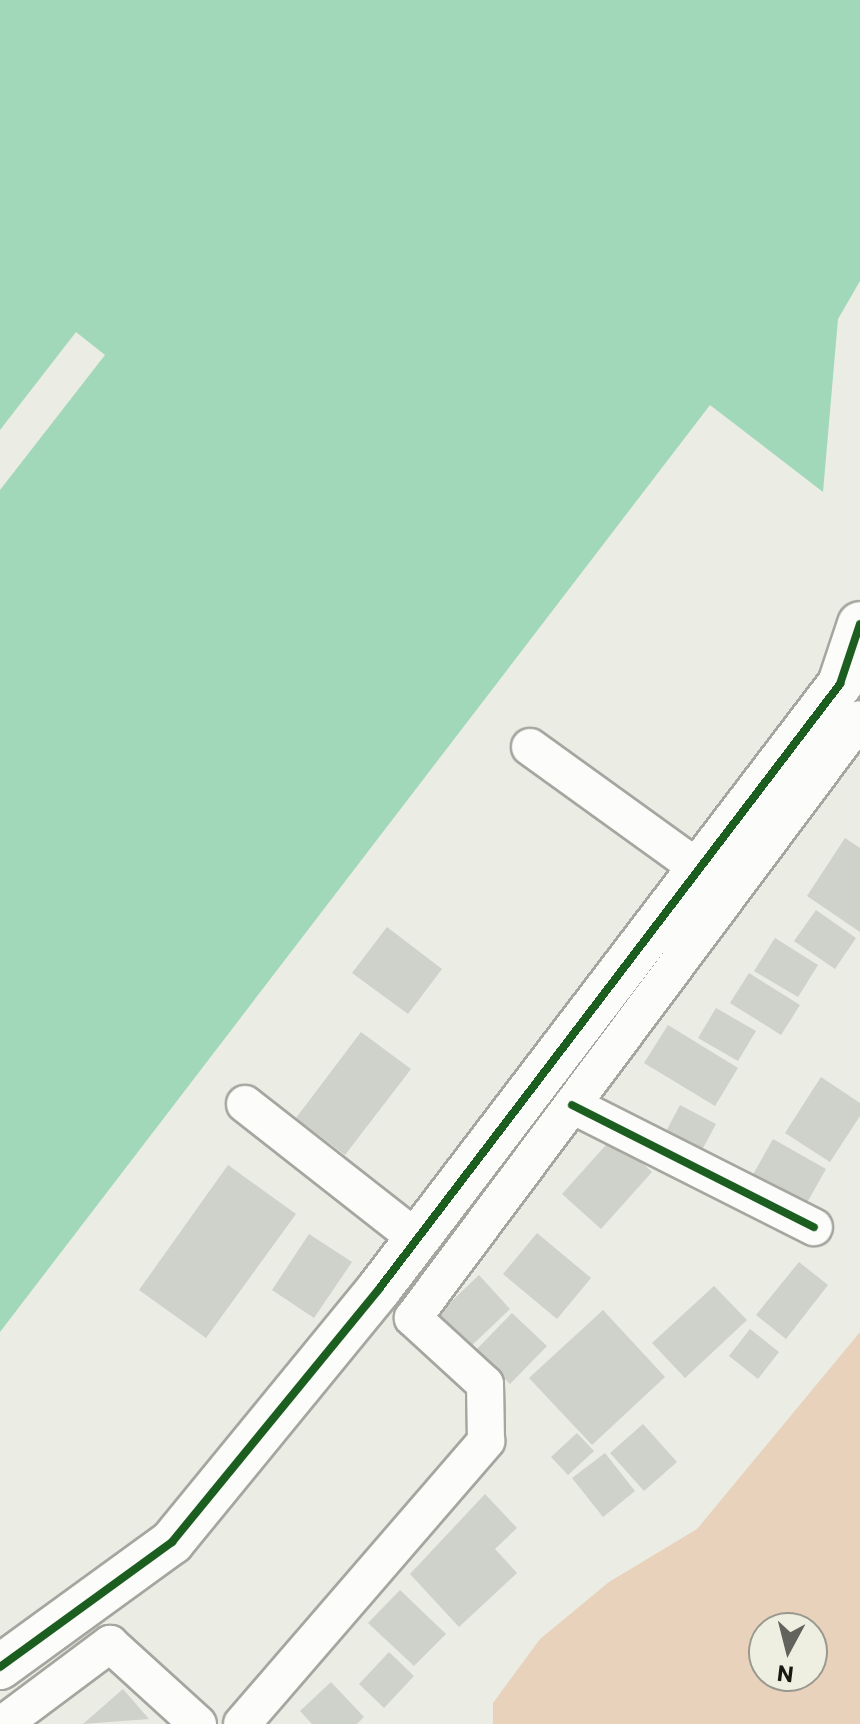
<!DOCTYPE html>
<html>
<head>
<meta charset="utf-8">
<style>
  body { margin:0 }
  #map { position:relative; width:860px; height:1724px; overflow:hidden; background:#ebece4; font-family:Commissioner,sans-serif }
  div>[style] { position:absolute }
  .green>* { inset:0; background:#e8d2bc }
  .water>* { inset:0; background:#a1d8b9 }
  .pier>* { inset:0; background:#ebece4 }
  .building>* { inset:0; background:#cfd1cb }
  .roads { filter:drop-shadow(2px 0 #a6a6a0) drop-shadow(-2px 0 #a6a6a0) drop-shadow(0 2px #a6a6a0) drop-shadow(0 -2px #a6a6a0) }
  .street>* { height:36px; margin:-18px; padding:0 18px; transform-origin:18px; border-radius:18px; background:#fcfcfb }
  .secondary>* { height:44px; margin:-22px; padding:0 22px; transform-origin:22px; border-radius:22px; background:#fcfcfb }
  .cycleway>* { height:8px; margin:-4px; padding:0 4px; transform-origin:4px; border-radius:4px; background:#1b5e20 }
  span { translate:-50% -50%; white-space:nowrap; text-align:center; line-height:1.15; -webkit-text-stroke:6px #eeefe1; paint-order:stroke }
  .north { position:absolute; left:748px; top:1612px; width:80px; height:80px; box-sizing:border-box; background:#eeefe1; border:2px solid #99998f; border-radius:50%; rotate:187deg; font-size:22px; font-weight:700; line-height:32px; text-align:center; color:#191914 }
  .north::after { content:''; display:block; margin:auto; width:28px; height:36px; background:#62635d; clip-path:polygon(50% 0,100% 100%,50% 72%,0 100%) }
</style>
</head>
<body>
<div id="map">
  <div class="green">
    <i style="clip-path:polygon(evenodd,860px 1332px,860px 1724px,493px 1724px,493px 1703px,540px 1639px,609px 1582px,697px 1529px,860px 1332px,764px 1628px,812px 1628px,812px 1676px,764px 1676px,764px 1628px)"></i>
  </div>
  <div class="water">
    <i style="clip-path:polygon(0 0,860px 0,860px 281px,838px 319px,823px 492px,710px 405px,0 1332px)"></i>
  </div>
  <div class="pier">
    <i style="clip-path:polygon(76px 332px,105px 355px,0 490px,0 430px)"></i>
  </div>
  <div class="building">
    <i style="clip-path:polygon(845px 838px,860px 848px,860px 932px,807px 896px)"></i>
    <i style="clip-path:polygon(816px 910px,856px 938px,835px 969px,794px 941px)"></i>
    <i style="clip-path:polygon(387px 927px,442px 969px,408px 1014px,352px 973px)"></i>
    <i style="clip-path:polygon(775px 938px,818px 965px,798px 997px,754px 971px)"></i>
    <i style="clip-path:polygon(749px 973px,800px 1005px,781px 1035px,730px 1003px)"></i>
    <i style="clip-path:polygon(716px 1008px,756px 1031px,738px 1061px,698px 1038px)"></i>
    <i style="clip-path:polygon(668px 1025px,738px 1068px,715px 1106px,644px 1063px)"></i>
    <i style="clip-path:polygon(361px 1032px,411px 1069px,345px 1155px,296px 1118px)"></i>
    <i style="clip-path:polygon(821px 1077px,860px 1103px,860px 1116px,830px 1162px,785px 1133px)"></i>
    <i style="clip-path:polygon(680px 1105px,716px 1124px,697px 1159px,662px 1139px)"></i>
    <i style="clip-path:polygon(613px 1137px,652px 1172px,601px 1229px,562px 1194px)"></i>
    <i style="clip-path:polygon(773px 1139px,826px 1169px,804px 1208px,751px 1178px)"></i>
    <i style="clip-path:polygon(228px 1165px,296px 1214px,206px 1338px,139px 1290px)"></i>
    <i style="clip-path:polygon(537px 1233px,591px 1278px,557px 1319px,503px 1274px)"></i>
    <i style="clip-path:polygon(309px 1234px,352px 1262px,314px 1318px,272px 1290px)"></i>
    <i style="clip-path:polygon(799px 1262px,828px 1285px,786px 1339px,756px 1315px)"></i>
    <i style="clip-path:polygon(479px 1275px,510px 1309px,467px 1350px,436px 1316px)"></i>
    <i style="clip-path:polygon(714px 1286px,747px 1320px,685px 1378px,652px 1343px)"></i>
    <i style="clip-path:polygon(603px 1310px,665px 1377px,592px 1445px,529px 1378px)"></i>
    <i style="clip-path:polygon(512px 1313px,547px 1346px,510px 1384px,476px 1350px)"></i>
    <i style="clip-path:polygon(750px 1329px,779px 1352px,758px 1379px,729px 1356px)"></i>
    <i style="clip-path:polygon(643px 1424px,677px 1462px,644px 1491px,610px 1453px)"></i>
    <i style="clip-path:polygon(577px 1433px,594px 1451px,568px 1475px,551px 1457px)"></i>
    <i style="clip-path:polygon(605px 1453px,635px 1491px,603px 1517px,572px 1478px)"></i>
    <i style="clip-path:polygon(485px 1494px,517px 1528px,495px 1549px,517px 1573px,459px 1627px,410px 1574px)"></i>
    <i style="clip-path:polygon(400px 1590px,446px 1634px,414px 1666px,368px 1623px)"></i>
    <i style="clip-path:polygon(389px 1652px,414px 1676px,384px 1708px,359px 1684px)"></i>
    <i style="clip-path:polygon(331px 1682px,364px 1717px,357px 1724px,312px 1724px,300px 1711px)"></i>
    <i style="clip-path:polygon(123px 1689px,149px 1719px,83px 1724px)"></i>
  </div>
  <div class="roads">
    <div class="street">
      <i style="left:530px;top:747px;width:208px;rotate:35.8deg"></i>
      <i style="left:245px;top:1104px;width:219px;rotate:38.1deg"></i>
      <i style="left:572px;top:1105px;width:271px;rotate:26.8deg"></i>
      <i style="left:3px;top:1724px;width:134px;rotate:-36.8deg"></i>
      <i style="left:110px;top:1644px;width:119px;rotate:42.3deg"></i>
      <i style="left:242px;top:1724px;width:374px;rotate:-49.2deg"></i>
      <i style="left:486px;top:1441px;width:57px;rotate:-91deg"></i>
      <i style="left:485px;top:1384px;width:98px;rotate:-137.5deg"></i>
      <i style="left:413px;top:1318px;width:747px;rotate:-53.27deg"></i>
    </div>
    <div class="secondary">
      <i style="left:0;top:1667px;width:213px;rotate:-36deg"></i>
      <i style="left:172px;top:1542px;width:327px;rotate:-50.7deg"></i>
      <i style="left:379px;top:1289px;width:761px;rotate:-52.69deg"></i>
      <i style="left:840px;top:684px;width:63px;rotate:-71.6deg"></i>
    </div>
  </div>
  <div class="cycleway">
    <i style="left:572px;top:1105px;width:271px;rotate:26.8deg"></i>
    <i style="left:0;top:1667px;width:213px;rotate:-36deg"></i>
    <i style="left:172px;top:1542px;width:327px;rotate:-50.7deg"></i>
    <i style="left:379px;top:1289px;width:761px;rotate:-52.69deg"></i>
    <i style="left:840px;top:684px;width:63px;rotate:-71.6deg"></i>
  </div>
  <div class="north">N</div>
</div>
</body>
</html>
